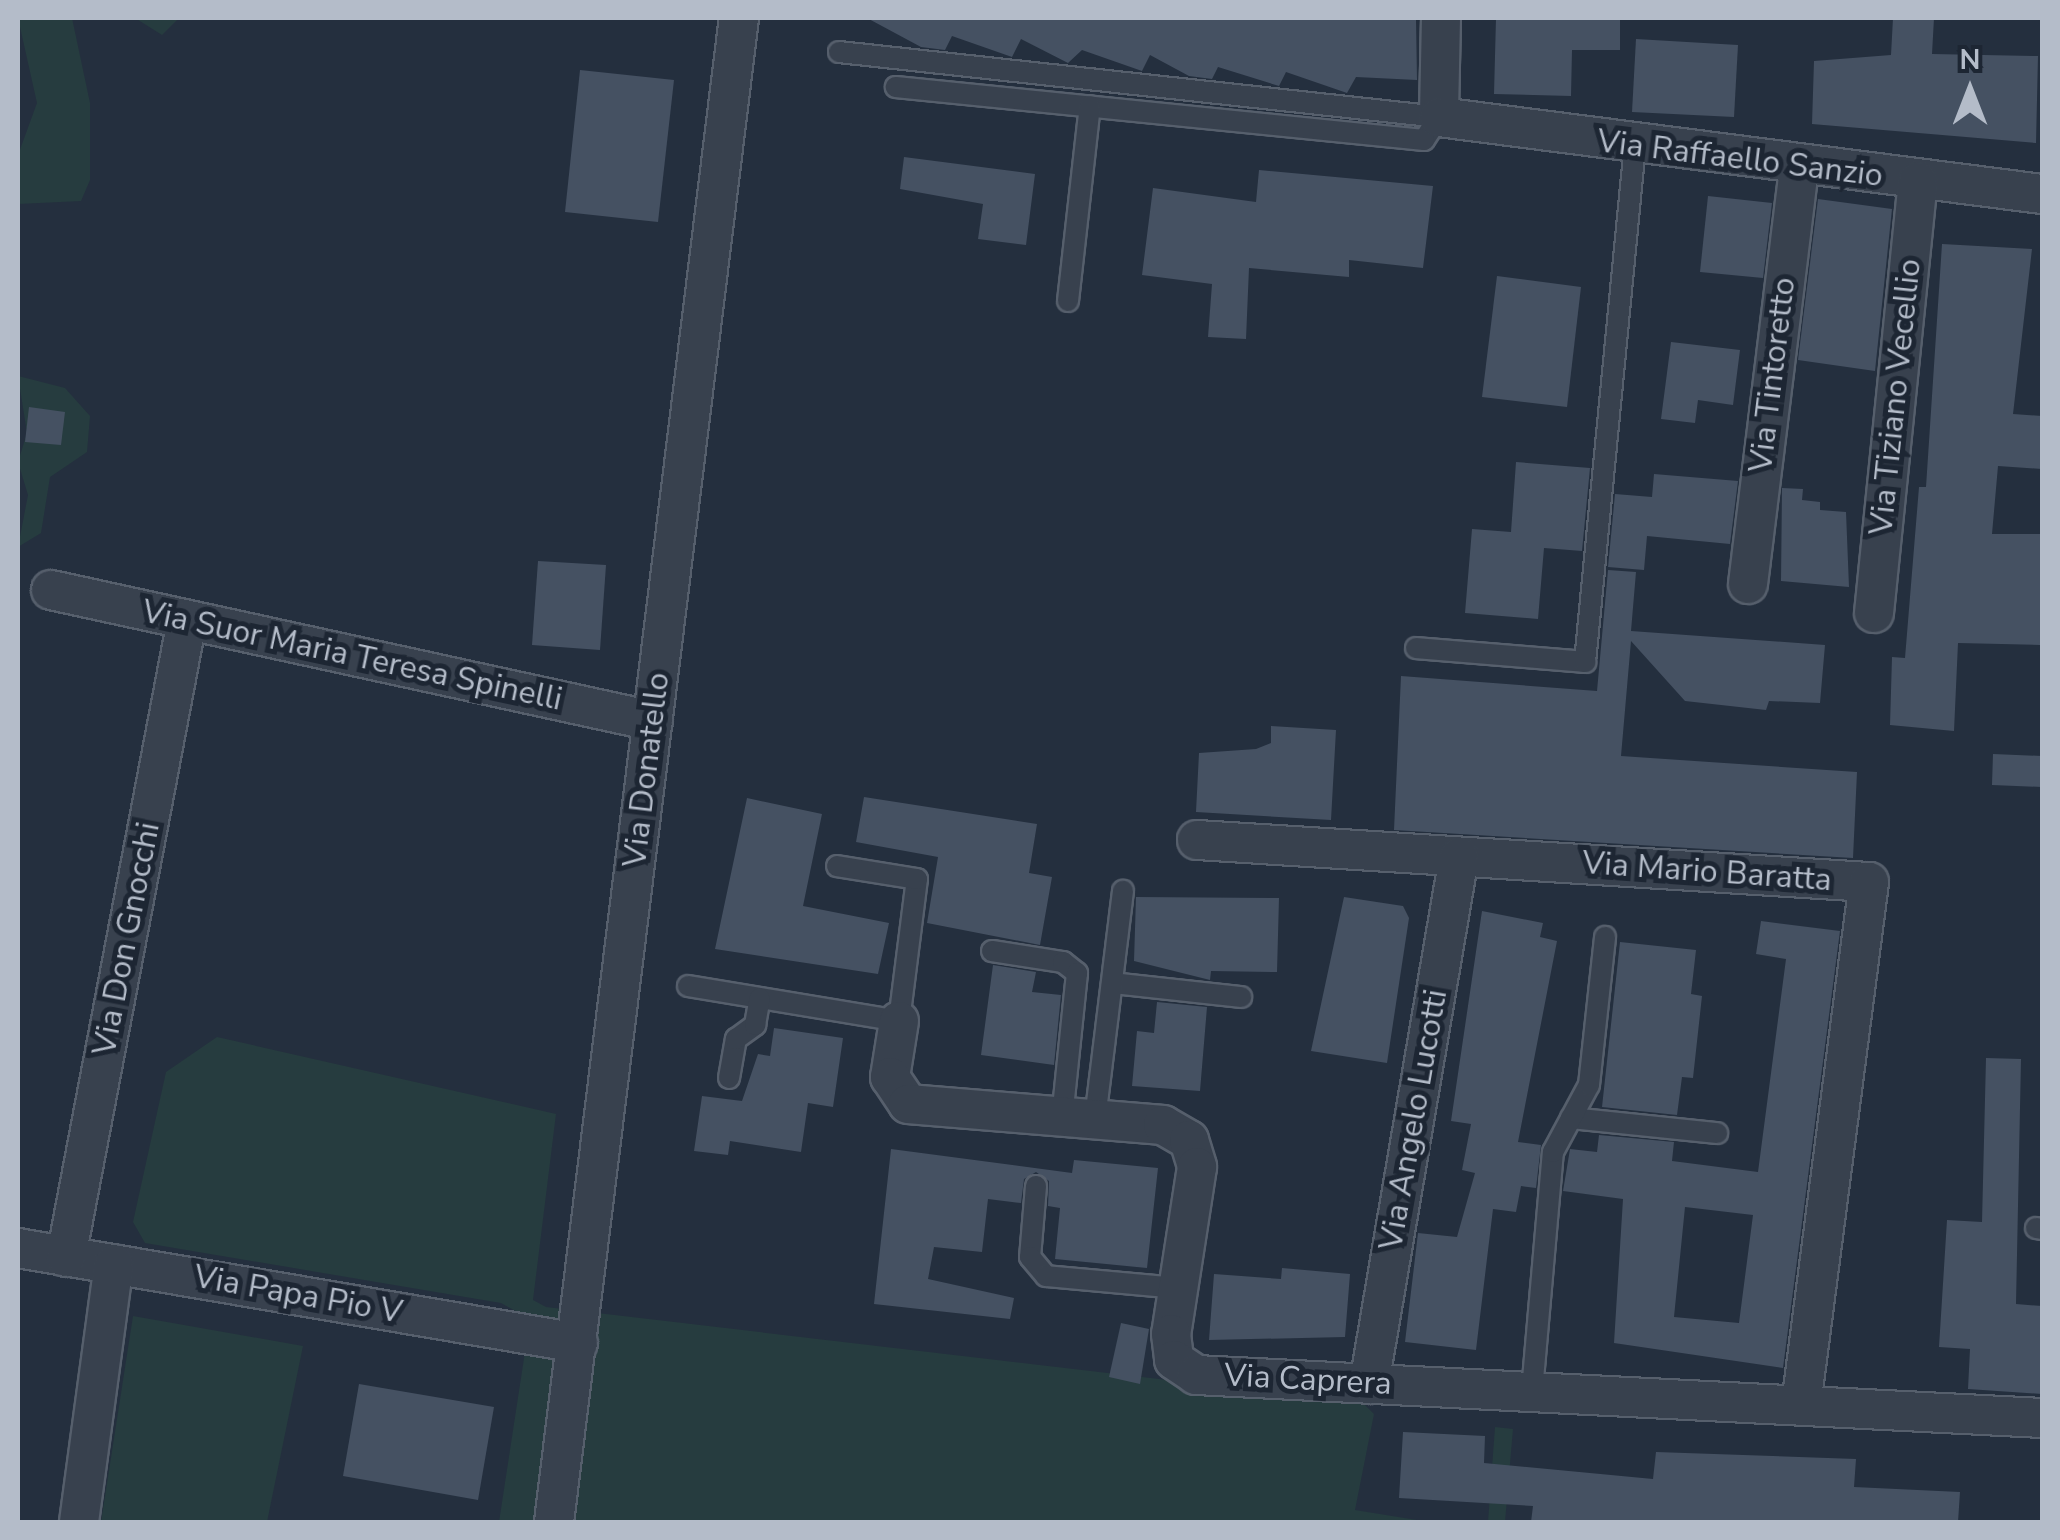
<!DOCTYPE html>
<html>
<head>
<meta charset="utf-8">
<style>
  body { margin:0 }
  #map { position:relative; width:2060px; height:1540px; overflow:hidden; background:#242f3e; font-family:"Nunito Sans",sans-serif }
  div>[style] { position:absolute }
  .green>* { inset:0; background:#263c3f }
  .building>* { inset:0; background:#455162 }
  .roads { filter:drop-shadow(2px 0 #565f6c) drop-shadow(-2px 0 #565f6c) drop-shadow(0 2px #565f6c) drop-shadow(0 -2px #565f6c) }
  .lane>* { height:20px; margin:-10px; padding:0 10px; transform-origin:10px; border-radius:10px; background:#38414e }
  .street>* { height:38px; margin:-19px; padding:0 19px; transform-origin:19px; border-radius:19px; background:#38414e }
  span { translate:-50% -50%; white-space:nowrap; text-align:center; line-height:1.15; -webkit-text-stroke:10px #1d2633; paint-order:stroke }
  .street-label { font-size:32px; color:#b4bcc9 }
  .frame { position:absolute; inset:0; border:20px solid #b4bcc9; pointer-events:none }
  .north { position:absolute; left:1920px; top:40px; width:100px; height:100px; -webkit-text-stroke:8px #1d2633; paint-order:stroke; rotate:0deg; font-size:28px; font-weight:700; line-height:40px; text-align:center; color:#b4bcc9 }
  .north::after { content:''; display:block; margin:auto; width:35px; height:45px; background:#b4bcc9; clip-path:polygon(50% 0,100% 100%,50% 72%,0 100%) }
</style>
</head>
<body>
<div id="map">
  <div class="green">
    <i style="clip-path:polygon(18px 18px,72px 18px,90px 103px,90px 180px,81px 201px,18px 204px,18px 155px,37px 103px)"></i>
    <i style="clip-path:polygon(135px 18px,179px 18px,162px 35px)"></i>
    <i style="clip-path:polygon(18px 376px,65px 388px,90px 416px,87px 452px,50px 477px,41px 533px,18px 547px,28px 495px,18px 462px,27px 433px)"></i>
    <i style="clip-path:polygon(217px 1037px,556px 1114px,533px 1300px,546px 1307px,1363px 1403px,1374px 1414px,1355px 1510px,1429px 1522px,499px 1522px,530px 1319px,501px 1303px,145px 1243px,133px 1222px,166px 1072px)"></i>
    <i style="clip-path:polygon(133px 1316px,303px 1346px,267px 1522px,101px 1522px)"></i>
    <i style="clip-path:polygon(1495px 1427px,1513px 1429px,1505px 1522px,1488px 1522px)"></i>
  </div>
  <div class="building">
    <i style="clip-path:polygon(867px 18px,1416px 18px,1417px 80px,1356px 77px,1347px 93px,1286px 72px,1279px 86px,1218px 67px,1212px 79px,1189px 76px,1150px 55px,1142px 71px,1082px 50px,1068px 63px,1021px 39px,1012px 57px,952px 36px,945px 50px,921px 47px)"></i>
    <i style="clip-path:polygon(1496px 18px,1620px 18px,1620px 50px,1572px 50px,1571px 96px,1494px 94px)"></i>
    <i style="clip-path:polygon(1893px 18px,1934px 18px,1932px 54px,2038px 56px,2036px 143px,1812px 124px,1814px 61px,1891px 55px)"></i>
    <i style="clip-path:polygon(1636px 39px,1738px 45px,1734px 117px,1632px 112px)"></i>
    <i style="clip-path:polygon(580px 70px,674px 80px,658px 222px,565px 212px)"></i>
    <i style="clip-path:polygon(904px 157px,1035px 174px,1026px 245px,978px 239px,983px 204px,900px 189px)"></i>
    <i style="clip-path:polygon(1259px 170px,1433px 186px,1423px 268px,1349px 260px,1349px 277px,1249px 268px,1246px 339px,1208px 337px,1212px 284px,1142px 275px,1153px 188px,1256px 202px)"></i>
    <i style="clip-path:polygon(1708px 196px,1772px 203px,1763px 278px,1700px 272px)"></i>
    <i style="clip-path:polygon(1818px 199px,1892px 209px,1875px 371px,1798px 360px)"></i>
    <i style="clip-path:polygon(1942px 244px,2032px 249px,2013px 414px,2042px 416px,2042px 469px,1998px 466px,1992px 534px,2041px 534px,2040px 645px,1958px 643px,1954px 731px,1890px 725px,1892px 657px,1905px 658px,1919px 487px,1926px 487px)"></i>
    <i style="clip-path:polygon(1497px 276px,1581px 287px,1567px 407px,1482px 397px)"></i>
    <i style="clip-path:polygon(1671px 342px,1740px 350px,1733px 405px,1698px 400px,1695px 423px,1661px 419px)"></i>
    <i style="clip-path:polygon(29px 407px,65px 412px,61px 445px,25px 442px)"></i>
    <i style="clip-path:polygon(1516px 462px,1590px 468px,1582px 551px,1544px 548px,1538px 619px,1465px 613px,1472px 529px,1511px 532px)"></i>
    <i style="clip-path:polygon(1654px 474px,1738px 481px,1730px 544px,1647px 536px,1644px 570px,1608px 567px,1615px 494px,1652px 497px)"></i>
    <i style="clip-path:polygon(1782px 488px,1803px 489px,1802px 500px,1820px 502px,1820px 510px,1846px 512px,1849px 587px,1781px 581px)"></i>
    <i style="clip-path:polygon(538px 561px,606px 565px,600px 650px,532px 645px)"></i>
    <i style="clip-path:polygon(1608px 570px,1636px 572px,1631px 631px,1825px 645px,1820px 703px,1769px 701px,1766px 710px,1685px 701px,1631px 641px,1621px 756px,1857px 772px,1853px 858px,1394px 830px,1401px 676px,1597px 691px)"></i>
    <i style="clip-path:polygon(1271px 726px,1336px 730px,1331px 820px,1196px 812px,1199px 753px,1256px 749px,1271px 743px)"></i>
    <i style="clip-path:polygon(1993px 754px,2042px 756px,2042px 787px,1992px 785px)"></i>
    <i style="clip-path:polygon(864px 797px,1037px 824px,1029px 873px,1052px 877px,1040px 945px,927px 923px,938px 857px,856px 842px)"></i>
    <i style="clip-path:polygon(747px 798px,822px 814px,803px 906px,889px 923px,878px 974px,715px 949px)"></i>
    <i style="clip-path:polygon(1136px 897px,1279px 898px,1277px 972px,1211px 971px,1210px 980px,1134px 961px)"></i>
    <i style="clip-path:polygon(1344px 897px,1403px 906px,1409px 918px,1387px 1063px,1311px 1051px)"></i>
    <i style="clip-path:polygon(1482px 911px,1543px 923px,1540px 937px,1557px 941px,1518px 1142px,1541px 1145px,1536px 1188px,1521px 1186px,1516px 1212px,1493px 1209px,1476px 1350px,1405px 1342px,1418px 1233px,1457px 1237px,1475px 1173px,1462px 1170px,1471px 1124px,1451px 1121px)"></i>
    <i style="clip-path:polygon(evenodd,1761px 921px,1840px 931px,1783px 1368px,1614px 1343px,1623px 1199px,1563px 1191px,1570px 1149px,1597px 1152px,1599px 1135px,1674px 1142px,1672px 1161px,1758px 1172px,1786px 959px,1756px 954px,1761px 921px,1685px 1207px,1753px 1215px,1739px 1323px,1674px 1317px,1685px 1207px)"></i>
    <i style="clip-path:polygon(1620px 942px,1696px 950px,1691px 994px,1702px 996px,1693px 1078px,1682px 1077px,1677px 1115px,1602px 1107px)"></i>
    <i style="clip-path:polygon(993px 965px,1036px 972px,1032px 992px,1061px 995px,1054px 1065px,981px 1055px)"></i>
    <i style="clip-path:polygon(1157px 1002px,1207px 1007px,1200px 1091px,1132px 1086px,1137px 1031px,1154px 1033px)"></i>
    <i style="clip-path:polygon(774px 1028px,843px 1038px,833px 1107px,808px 1103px,801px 1152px,730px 1141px,728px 1155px,694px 1151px,702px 1096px,742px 1101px,758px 1054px,770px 1056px)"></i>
    <i style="clip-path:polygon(1986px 1058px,2021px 1059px,2016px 1304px,2042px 1306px,2042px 1394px,1968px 1389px,1970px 1349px,1939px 1347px,1947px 1220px,1982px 1222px)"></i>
    <i style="clip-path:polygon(891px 1149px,1072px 1173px,1074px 1160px,1158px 1168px,1147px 1268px,1055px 1259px,1060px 1208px,1048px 1206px,1049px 1181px,1036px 1172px,1024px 1179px,1021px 1203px,988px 1199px,982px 1252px,934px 1247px,928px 1279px,1014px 1298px,1010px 1319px,874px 1304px)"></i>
    <i style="clip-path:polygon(1282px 1268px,1350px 1274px,1345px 1337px,1209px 1340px,1214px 1274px,1281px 1279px)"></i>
    <i style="clip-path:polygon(1121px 1323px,1149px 1329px,1140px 1384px,1109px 1377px)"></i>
    <i style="clip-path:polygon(359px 1384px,494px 1407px,478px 1500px,343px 1476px)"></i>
    <i style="clip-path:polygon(1403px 1432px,1485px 1436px,1484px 1463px,1653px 1479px,1656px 1452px,1856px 1459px,1854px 1487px,1960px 1492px,1958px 1522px,1531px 1522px,1533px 1506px,1399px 1498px)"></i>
  </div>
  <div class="roads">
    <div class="lane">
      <i style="left:839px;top:52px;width:604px;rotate:6.18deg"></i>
      <i style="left:1439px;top:117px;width:27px;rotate:123deg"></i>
      <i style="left:1424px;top:140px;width:531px;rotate:-174.27deg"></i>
      <i style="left:1068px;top:301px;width:196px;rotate:-83.6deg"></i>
      <i style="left:1416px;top:648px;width:170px;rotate:4.7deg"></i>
      <i style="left:1585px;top:662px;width:518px;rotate:-84.47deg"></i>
      <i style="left:992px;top:951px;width:72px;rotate:8.8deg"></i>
      <i style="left:1063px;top:962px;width:18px;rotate:38deg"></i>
      <i style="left:1077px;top:973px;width:145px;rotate:95.9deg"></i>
      <i style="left:1112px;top:983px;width:130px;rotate:6.2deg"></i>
      <i style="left:688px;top:986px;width:214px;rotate:9.4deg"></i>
      <i style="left:899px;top:1021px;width:143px;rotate:-82.8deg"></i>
      <i style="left:917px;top:879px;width:81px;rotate:-170.8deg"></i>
      <i style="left:729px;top:1078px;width:40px;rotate:-80deg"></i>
      <i style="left:736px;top:1039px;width:24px;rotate:-36deg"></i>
      <i style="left:755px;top:1025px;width:27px;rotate:-80deg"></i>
      <i style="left:1571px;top:1118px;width:147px;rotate:5.9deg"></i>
      <i style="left:1095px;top:1119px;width:230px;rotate:-83deg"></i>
      <i style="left:1036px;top:1186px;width:71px;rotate:94.8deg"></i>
      <i style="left:1030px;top:1257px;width:25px;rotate:50deg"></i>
      <i style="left:1046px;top:1276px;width:133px;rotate:5.2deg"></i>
      <i style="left:2036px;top:1228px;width:6px;rotate:9deg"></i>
      <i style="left:1532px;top:1391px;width:240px;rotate:-85deg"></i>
      <i style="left:1553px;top:1152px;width:76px;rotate:-61.8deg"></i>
      <i style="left:1589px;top:1085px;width:149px;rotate:-83.8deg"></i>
    </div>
    <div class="street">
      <i style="left:1441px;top:18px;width:99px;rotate:91.2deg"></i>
      <i style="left:1439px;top:117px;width:608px;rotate:7.28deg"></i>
      <i style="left:1748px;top:584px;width:421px;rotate:-83deg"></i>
      <i style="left:51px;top:590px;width:616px;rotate:12.28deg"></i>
      <i style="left:1874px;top:613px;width:434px;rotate:-84.2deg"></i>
      <i style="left:1197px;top:840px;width:673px;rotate:3.58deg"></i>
      <i style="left:1869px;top:882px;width:527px;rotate:97.41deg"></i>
      <i style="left:899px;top:1021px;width:57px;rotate:99.1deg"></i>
      <i style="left:890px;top:1077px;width:32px;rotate:56deg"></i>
      <i style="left:908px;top:1104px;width:256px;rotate:4.7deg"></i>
      <i style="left:1163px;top:1125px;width:30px;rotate:30deg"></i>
      <i style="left:1189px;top:1140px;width:28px;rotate:73deg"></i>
      <i style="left:1197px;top:1167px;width:169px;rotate:98.8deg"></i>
      <i style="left:1171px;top:1334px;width:26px;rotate:83deg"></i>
      <i style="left:1174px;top:1360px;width:27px;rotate:34deg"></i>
      <i style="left:1196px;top:1375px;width:847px;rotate:2.91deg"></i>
      <i style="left:18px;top:1248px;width:568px;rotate:9.63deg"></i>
      <i style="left:66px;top:1257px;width:648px;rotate:-79.24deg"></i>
      <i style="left:1369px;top:1384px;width:535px;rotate:-80.31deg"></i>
      <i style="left:79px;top:1522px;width:260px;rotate:-82.3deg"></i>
      <i style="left:554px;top:1522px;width:1515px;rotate:-82.99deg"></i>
    </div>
  </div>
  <div class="street-label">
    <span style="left:1740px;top:159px;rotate:7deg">Via Raffaello Sanzio</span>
    <span style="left:1773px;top:375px;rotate:-83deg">Via Tintoretto</span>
    <span style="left:1896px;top:397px;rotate:-84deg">Via Tiziano Vecellio</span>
    <span style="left:352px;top:656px;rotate:12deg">Via Suor Maria Teresa Spinelli</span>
    <span style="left:647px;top:770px;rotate:-83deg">Via Donatello</span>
    <span style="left:1707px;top:872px;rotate:4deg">Via Mario Baratta</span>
    <span style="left:127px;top:939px;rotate:-79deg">Via Don Gnocchi</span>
    <span style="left:1414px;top:1120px;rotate:-80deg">Via Angelo Lucotti</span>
    <span style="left:298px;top:1295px;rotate:10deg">Via Papa Pio V</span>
    <span style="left:1308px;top:1380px;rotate:3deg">Via Caprera</span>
  </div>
  <div class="frame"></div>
  <div class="north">N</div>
</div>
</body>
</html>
